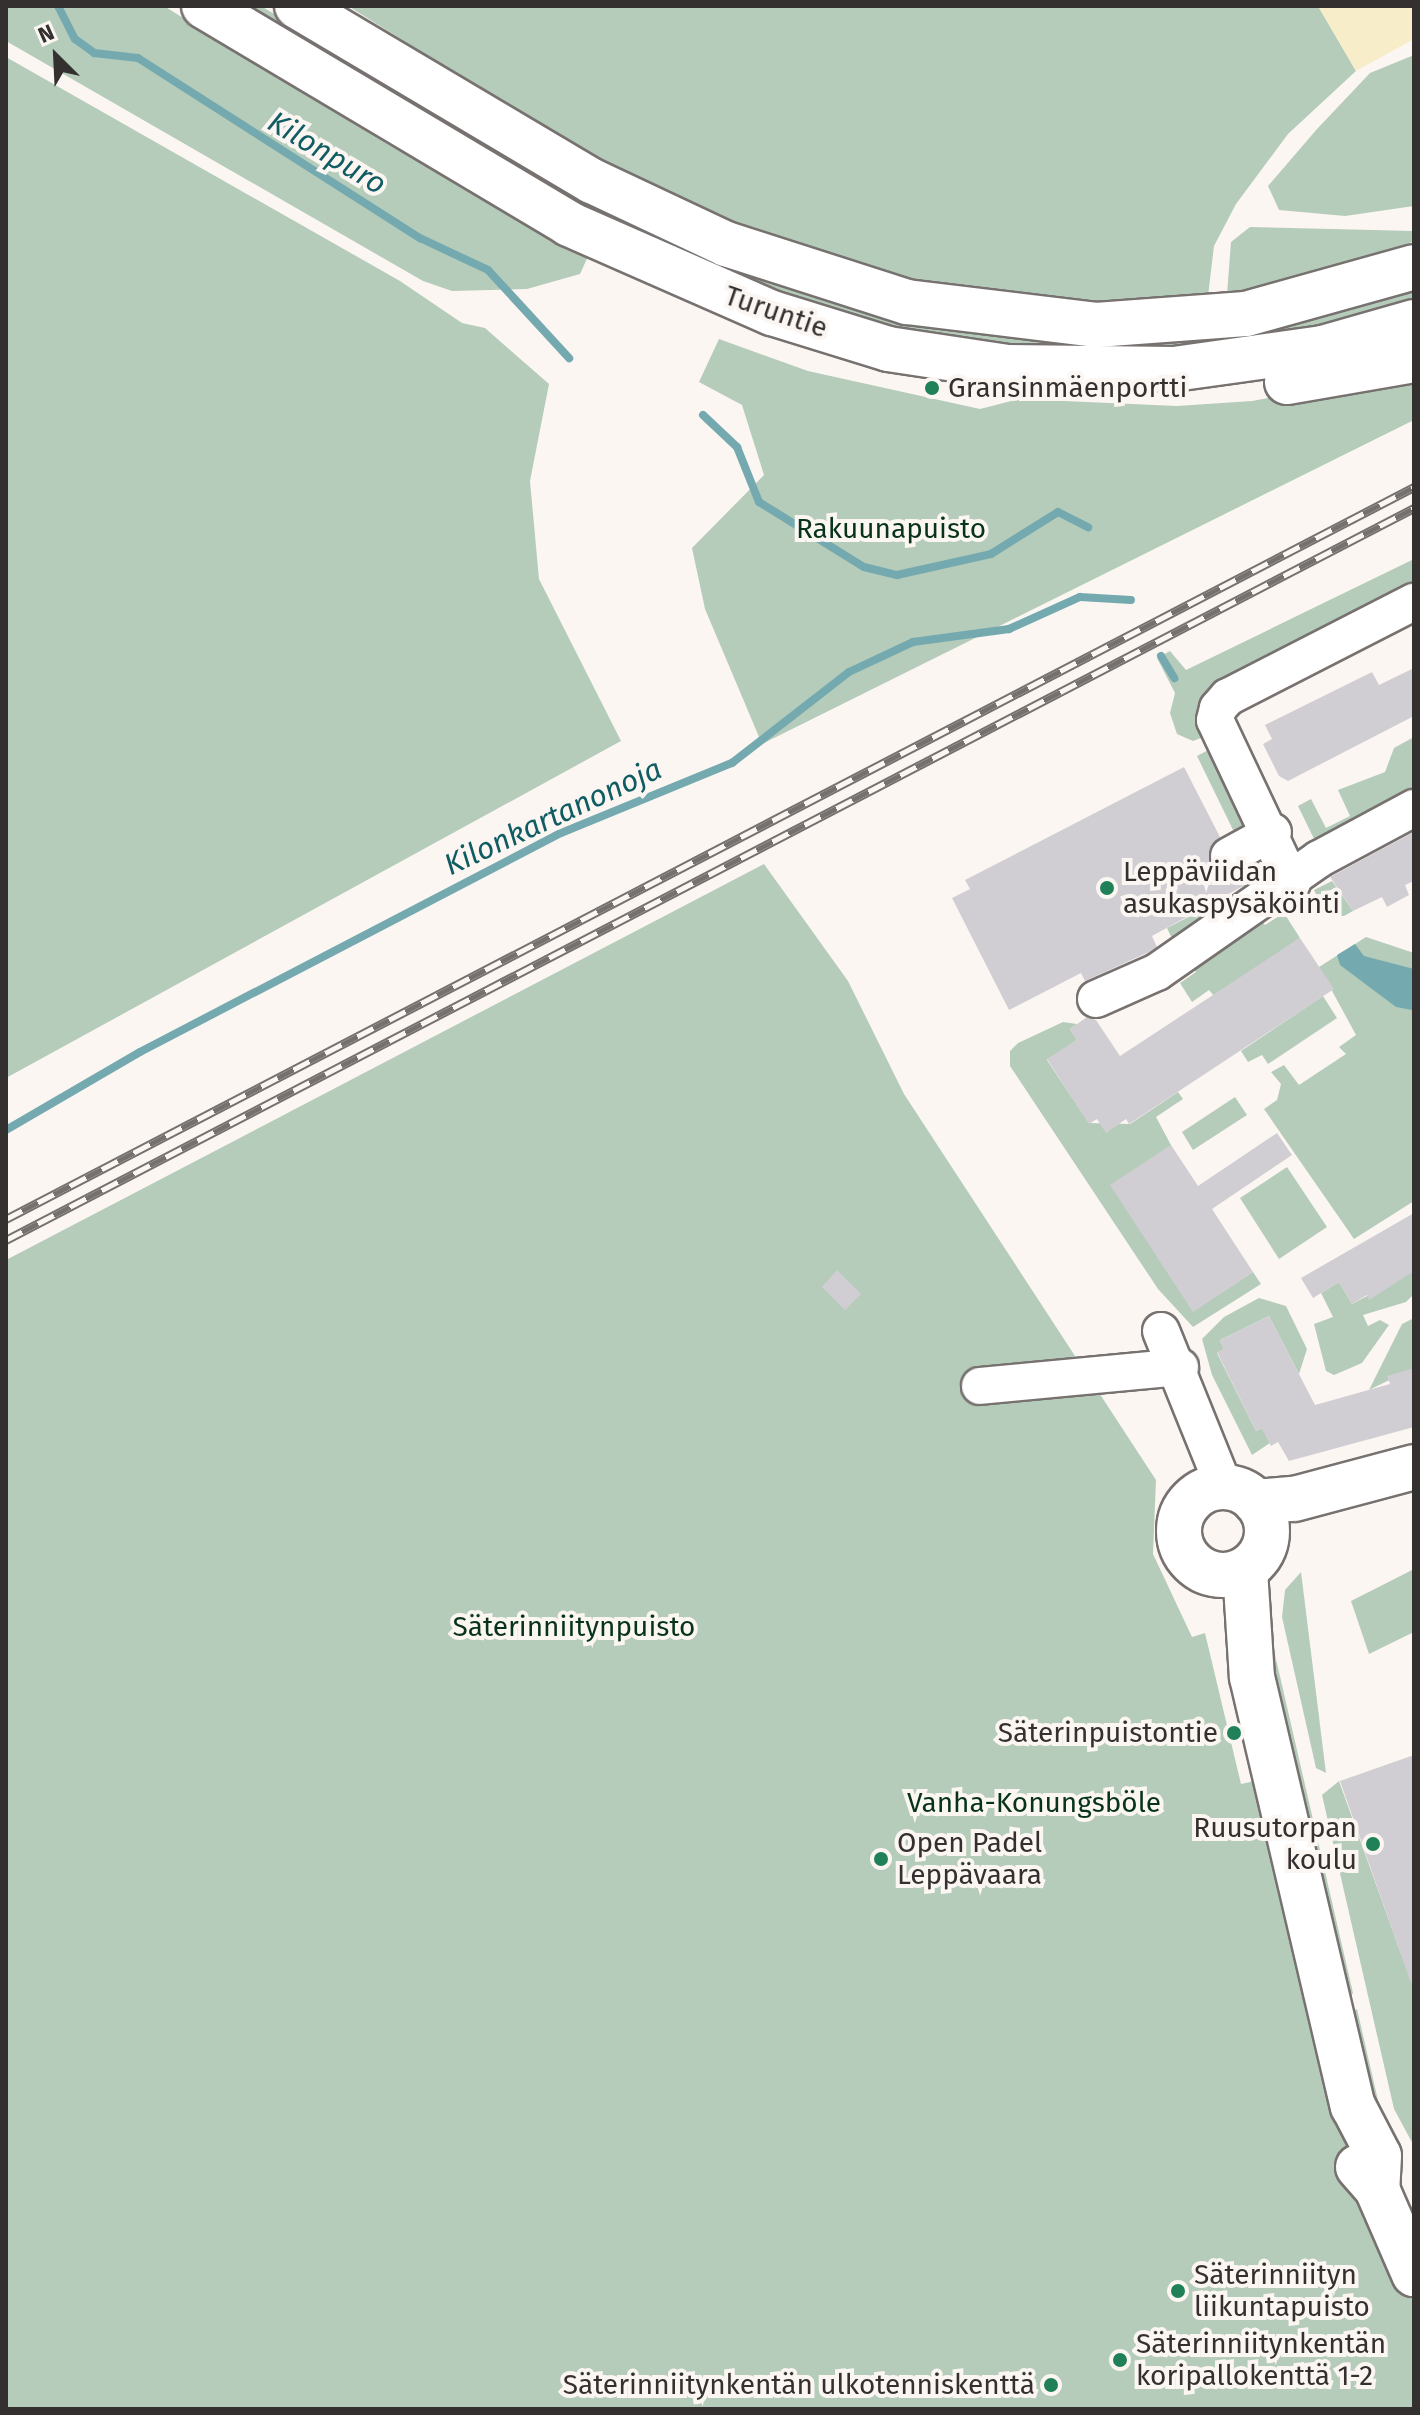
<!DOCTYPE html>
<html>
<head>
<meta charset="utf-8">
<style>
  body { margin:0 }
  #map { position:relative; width:1420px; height:2415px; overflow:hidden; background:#fcf6f3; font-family:"Fira Sans",sans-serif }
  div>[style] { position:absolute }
  .green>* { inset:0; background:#b6ccba }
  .sand>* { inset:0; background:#f7edc8 }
  .water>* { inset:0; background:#74aaaf }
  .stream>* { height:8px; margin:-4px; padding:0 4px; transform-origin:4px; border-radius:4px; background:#74aaaf }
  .building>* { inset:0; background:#d1ced3 }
  .roads { filter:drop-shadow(2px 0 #777270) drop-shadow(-2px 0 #777270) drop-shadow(0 2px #777270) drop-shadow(0 -2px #777270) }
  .minor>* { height:36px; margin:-18px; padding:0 18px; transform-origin:18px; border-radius:18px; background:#fff }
  .major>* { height:44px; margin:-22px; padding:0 22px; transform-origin:22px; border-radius:22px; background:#fff }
  .major>.ring { margin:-22px; padding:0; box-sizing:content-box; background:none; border:44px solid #fff; border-radius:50% }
  .rail>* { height:9px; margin-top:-4.5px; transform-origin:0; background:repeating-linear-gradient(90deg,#fcf6f3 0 18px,#75716f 0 36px); box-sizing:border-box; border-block:2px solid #75716f }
  .dots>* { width:22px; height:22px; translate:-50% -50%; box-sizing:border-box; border:4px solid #fcf6f3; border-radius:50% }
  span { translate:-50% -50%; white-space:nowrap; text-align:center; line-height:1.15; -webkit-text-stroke:8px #fcf6f3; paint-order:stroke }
  .street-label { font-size:28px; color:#33302f }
  .poi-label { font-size:28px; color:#33302f }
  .left { translate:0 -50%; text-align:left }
  .right { translate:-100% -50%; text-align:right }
  .park-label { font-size:28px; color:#073418 }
  .water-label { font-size:30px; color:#105c63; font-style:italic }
  .frame { position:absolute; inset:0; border:8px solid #33302f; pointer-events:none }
  .north { position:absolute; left:16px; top:16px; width:80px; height:80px; -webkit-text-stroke:6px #fcf6f3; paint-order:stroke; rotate:336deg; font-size:22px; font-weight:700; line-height:32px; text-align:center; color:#33302f }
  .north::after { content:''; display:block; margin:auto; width:28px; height:36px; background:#33302f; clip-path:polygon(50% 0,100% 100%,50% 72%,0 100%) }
</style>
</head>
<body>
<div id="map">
  <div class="green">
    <i style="clip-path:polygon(6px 6px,164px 6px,392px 147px,590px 252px,580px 274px,527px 289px,452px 291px,423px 281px,6px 41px)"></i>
    <i style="clip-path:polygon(240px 6px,261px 6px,385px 81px,708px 255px,802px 293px,882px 315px,998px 337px,1089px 343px,1258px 331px,1414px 287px,1414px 301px,1322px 327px,1192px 350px,993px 347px,873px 323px,795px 301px,657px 248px,466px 144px)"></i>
    <i style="clip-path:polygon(348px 6px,1318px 6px,1356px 71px,1288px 134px,1236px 204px,1214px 246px,1208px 296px,1064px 305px,896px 283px,708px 215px,550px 132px)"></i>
    <i style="clip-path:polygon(1414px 55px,1414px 206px,1345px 216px,1279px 210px,1268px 186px,1317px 129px,1370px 73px)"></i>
    <i style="clip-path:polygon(6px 57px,400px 281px,462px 323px,485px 328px,549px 384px,530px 481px,539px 579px,621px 741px,6px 1078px)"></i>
    <i style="clip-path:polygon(1250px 227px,1414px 231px,1414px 241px,1358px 269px,1227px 294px,1231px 242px)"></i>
    <i style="clip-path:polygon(719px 339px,808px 371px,980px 409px,1019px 399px,1177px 406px,1252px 401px,1414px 370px,1414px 420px,762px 744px,705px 609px,692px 548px,764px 475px,742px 405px,699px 382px)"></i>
    <i style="clip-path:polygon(1414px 559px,1414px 584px,1211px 688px,1197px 710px,1206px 736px,1193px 741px,1177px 734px,1170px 713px,1175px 693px,1157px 658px,1170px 651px,1186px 670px)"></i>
    <i style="clip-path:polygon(1414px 737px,1414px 790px,1316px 843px,1298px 806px,1311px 799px,1326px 828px,1350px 816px,1338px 790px,1385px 772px,1394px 748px)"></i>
    <i style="clip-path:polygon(1212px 748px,1251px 826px,1235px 834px,1197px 756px)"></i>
    <i style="clip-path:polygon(1264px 861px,1270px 874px,1183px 930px,1180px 944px,1091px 986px,1174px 943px,1167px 928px,1245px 888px,1239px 874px)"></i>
    <i style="clip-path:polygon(764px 864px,848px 981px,904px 1094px,1156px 1480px,1153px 1554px,1192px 1637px,1205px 1633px,1241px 1784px,1255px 1781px,1316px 2003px,1363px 2219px,1380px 2236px,1414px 2304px,1414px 2409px,6px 2409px,6px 1260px)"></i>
    <i style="clip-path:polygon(1332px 881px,1353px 911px,1344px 916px,1326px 915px,1314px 890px)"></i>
    <i style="clip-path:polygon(1284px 913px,1300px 938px,1214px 996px,1209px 990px,1192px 1002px,1180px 983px,1196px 972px,1191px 964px,1261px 919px,1265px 925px)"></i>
    <i style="clip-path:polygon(1366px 937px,1414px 953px,1414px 1201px,1354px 1239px,1264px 1109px,1277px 1100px,1281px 1084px,1271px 1072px,1284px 1065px,1299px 1085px,1346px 1054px,1339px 1047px,1356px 1035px,1319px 967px)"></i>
    <i style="clip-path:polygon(1323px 996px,1337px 1018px,1268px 1064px,1262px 1055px,1248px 1062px,1241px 1051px)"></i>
    <i style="clip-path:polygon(1063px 1022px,1077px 1024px,1070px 1029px,1077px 1040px,1047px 1060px,1089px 1123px,1130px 1124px,1178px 1092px,1183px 1099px,1156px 1117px,1171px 1145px,1193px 1311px,1253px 1272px,1261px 1284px,1193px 1327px,1158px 1289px,1010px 1066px,1010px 1051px,1018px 1043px)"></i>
    <i style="clip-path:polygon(1235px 1097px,1247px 1115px,1193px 1150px,1182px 1132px)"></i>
    <i style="clip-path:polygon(1287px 1167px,1327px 1227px,1279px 1259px,1240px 1198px)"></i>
    <i style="clip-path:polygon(1414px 1271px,1414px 1294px,1406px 1302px,1363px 1315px,1368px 1326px,1380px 1320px,1389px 1325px,1362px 1363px,1334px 1375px,1326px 1371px,1314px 1324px,1333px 1317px,1321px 1293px,1339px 1282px,1352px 1304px)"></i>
    <i style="clip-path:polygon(1259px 1298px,1286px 1306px,1307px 1349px,1299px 1374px,1269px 1316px,1220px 1340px,1224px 1349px,1217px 1353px,1256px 1431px,1263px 1428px,1270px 1443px,1252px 1455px,1212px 1375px,1202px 1339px,1224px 1317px)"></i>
    <i style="clip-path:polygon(1414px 1318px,1414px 1368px,1369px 1390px,1402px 1324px)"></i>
    <i style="clip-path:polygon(1414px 1569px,1414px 1632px,1369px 1654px,1351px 1601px)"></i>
    <i style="clip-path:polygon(1301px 1572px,1326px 1773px,1316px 1768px,1282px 1617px,1285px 1590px)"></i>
    <i style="clip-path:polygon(1270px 1633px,1353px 1993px,1347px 2001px,1350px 2013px,1357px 2009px,1383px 2122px,1377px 2125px,1352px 2039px,1260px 1635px)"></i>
    <i style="clip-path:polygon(1339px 1781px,1401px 1954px,1414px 1950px,1414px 2146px,1394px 2109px,1322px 1795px)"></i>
  </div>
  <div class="sand">
    <i style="clip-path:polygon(1318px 6px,1414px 6px,1414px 39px,1356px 71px)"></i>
  </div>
  <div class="water">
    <i style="clip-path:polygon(1355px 944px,1364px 956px,1414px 969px,1412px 1010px,1396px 1007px,1340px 965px,1337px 955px)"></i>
  </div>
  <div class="stream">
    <i style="left:58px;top:6px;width:37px;rotate:63deg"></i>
    <i style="left:75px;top:39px;width:24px;rotate:36deg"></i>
    <i style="left:94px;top:53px;width:44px;rotate:6.5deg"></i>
    <i style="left:138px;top:58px;width:335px;rotate:32.6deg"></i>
    <i style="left:420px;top:238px;width:75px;rotate:25.2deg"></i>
    <i style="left:488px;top:270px;width:120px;rotate:47.4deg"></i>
    <i style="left:703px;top:415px;width:47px;rotate:43.3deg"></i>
    <i style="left:737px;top:447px;width:59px;rotate:68.2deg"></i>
    <i style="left:759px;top:502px;width:123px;rotate:31.8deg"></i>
    <i style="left:864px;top:567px;width:34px;rotate:14deg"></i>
    <i style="left:897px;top:575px;width:96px;rotate:-12.6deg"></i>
    <i style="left:991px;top:554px;width:79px;rotate:-32.1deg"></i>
    <i style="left:1058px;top:512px;width:34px;rotate:27deg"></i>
    <i style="left:1161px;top:656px;width:26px;rotate:59deg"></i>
    <i style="left:6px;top:1130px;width:155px;rotate:-30.2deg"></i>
    <i style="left:140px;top:1052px;width:475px;rotate:-27.5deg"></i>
    <i style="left:561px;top:833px;width:185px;rotate:-22.3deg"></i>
    <i style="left:732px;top:763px;width:148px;rotate:-37.9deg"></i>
    <i style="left:849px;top:672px;width:71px;rotate:-25.1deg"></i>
    <i style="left:913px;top:642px;width:97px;rotate:-7.7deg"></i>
    <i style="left:1009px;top:629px;width:78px;rotate:-24.3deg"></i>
    <i style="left:1080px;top:597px;width:51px;rotate:3.4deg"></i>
  </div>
  <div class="building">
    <i style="clip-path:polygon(1414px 668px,1414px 716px,1288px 781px,1279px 776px,1263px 744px,1272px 739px,1265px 725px,1372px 672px,1379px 685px)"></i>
    <i style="clip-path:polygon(1184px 767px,1220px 837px,1211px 846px,1210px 865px,1219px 874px,1239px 874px,1245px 885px,1152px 936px,1157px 947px,1149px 952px,1085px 981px,1081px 973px,1009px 1010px,952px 898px,970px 889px,965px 880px)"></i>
    <i style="clip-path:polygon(1414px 832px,1414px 881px,1405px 885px,1409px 895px,1387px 907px,1382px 897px,1353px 911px,1330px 877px)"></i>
    <i style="clip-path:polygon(1300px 938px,1334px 989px,1129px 1124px,1126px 1119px,1106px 1133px,1097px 1119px,1089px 1124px,1047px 1059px,1077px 1040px,1070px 1029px,1087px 1017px,1096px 1020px,1120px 1056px)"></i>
    <i style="clip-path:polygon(1277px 1133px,1292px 1155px,1212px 1209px,1253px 1272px,1193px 1312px,1110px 1185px,1171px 1145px,1198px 1186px)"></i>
    <i style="clip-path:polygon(1414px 1213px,1414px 1271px,1369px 1300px,1367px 1295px,1352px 1304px,1339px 1282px,1313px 1298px,1301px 1278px)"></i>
    <i style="clip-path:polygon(837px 1270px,861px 1294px,845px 1310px,822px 1287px)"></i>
    <i style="clip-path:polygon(1269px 1316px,1315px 1405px,1390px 1384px,1387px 1376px,1414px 1368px,1414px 1427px,1289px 1461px,1278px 1442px,1271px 1446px,1262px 1429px,1256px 1431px,1217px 1352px,1224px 1349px,1220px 1340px)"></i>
    <i style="clip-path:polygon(1414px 1755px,1414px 1983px,1411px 1983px,1340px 1781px)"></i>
  </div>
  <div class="roads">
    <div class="minor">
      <i style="left:1229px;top:856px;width:50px;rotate:-28.6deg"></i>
      <i style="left:1292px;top:883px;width:180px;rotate:-115.3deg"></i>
      <i style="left:1215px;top:720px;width:12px;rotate:-76deg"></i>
      <i style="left:1218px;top:708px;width:15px;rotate:-48deg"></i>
      <i style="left:1228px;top:697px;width:209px;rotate:-27.1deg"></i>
      <i style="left:1096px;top:999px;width:67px;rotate:-23.9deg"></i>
      <i style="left:1157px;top:972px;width:198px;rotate:-34.9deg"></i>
      <i style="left:1319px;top:859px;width:108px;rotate:-28.2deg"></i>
      <i style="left:1161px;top:1331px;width:168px;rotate:68deg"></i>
      <i style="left:980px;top:1386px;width:201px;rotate:-5.4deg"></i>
    </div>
    <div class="major">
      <i style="left:204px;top:6px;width:425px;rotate:30.8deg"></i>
      <i style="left:569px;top:224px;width:222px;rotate:23.7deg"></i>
      <i style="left:772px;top:313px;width:121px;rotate:17.2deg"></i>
      <i style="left:888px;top:349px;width:121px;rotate:8.5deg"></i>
      <i style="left:1008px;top:367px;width:166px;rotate:0.7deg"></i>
      <i style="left:1174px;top:369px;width:150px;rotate:-8deg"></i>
      <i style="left:1323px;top:348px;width:95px;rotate:-15.9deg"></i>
      <i style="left:297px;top:6px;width:343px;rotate:30.7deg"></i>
      <i style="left:592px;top:181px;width:148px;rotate:25.2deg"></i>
      <i style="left:726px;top:244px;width:190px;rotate:17.8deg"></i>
      <i style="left:907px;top:302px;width:190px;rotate:6.9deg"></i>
      <i style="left:1096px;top:325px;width:150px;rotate:-4.2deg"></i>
      <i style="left:1246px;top:314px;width:174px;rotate:-15.6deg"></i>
      <i style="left:1287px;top:382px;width:129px;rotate:-9.8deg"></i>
      <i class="ring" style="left:1179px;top:1487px;width:44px;height:44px"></i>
      <i style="left:1256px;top:1502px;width:38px;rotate:-5deg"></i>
      <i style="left:1294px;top:1499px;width:124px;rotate:-14.9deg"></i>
      <i style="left:1245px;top:1570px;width:107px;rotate:86.3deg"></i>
      <i style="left:1252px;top:1677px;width:441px;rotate:76.8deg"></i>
      <i style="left:1353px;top:2106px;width:56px;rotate:62.5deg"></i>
      <i style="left:1379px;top:2156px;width:33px;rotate:93deg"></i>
      <i style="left:1358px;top:2167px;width:29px;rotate:49deg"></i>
      <i style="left:1377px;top:2189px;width:93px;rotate:66.5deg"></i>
    </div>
  </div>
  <div class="rail">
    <i style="left:6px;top:1219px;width:1587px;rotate:-27.47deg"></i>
    <i style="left:6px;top:1240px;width:1587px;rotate:-27.47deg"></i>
  </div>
  <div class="dots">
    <i style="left:932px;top:388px;background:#208058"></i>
    <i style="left:1107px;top:888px;background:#208058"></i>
    <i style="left:1234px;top:1733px;background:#208058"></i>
    <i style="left:1373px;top:1844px;background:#208058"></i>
    <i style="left:881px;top:1859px;background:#208058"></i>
    <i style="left:1178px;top:2291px;background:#208058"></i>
    <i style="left:1120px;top:2360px;background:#208058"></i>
    <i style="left:1051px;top:2385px;background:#208058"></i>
  </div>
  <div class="street-label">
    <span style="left:776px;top:312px;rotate:19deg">Turuntie</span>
  </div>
  <div class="poi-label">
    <span class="left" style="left:948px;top:388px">Gransinmäenportti</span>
    <span class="left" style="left:1123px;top:888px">Leppäviidan<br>asukaspysäköinti</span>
    <span class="right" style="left:1218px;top:1733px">Säterinpuistontie</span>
    <span class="right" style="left:1357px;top:1844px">Ruusutorpan<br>koulu</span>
    <span class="left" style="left:897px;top:1859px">Open Padel<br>Leppävaara</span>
    <span class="left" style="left:1194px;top:2291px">Säterinniityn<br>liikuntapuisto</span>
    <span class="left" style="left:1136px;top:2360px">Säterinniitynkentän<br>koripallokenttä 1-2</span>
    <span class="right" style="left:1035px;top:2385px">Säterinniitynkentän ulkotenniskenttä</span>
  </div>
  <div class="park-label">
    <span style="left:891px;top:529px">Rakuunapuisto</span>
    <span style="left:574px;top:1627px">Säterinniitynpuisto</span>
    <span style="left:1034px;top:1803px">Vanha-Konungsböle</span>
  </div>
  <div class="water-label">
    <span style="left:327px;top:153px;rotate:31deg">Kilonpuro</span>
    <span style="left:553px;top:817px;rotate:-25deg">Kilonkartanonoja</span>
  </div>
  <div class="frame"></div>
  <div class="north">N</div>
</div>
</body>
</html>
